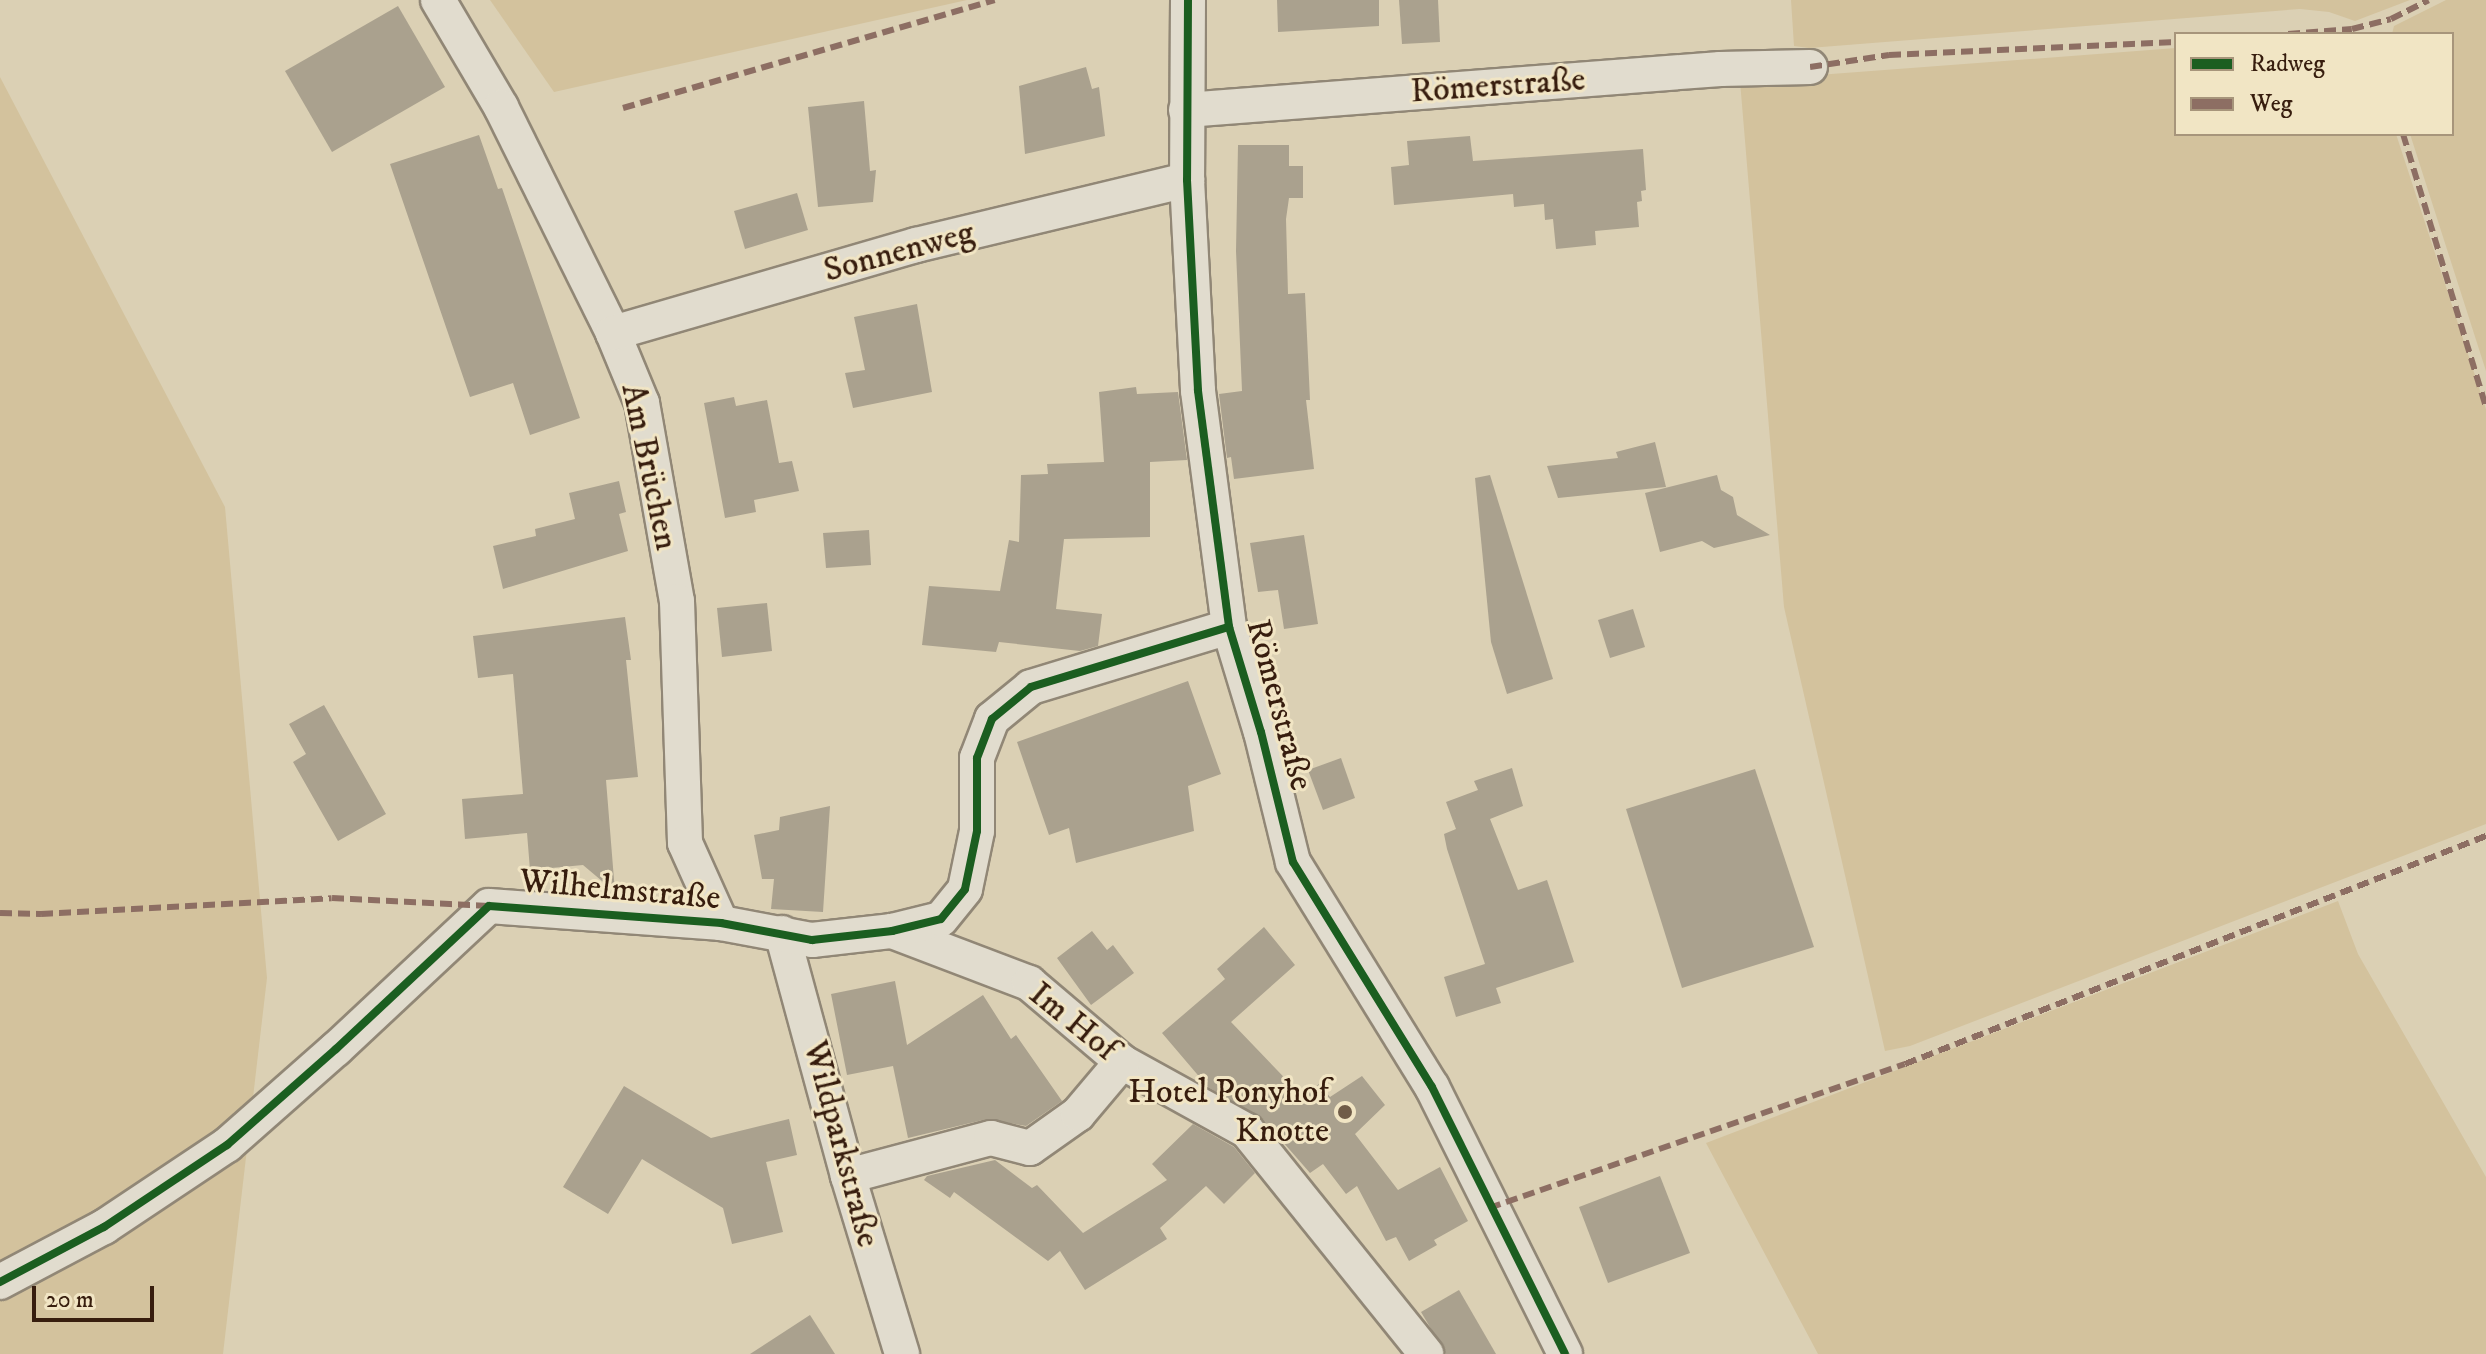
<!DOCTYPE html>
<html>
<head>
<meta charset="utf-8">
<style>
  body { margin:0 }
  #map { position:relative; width:2486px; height:1354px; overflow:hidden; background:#dbd0b4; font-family:"IM FELL DW Pica",serif }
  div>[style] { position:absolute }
  .green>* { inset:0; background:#d3c29d }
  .building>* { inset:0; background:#aaa18e }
  .roads { filter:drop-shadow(2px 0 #918776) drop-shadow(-2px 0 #918776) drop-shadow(0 2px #918776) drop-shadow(0 -2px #918776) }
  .minor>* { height:34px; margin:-17px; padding:0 17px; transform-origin:17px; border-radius:17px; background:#e1dcce }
  .quiet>* { height:6px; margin-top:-3px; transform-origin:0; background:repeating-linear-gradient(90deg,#8d6e63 0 12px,transparent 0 18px) }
  .cycleway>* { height:8px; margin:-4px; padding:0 4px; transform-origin:4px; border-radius:4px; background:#1b5e20 }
  .dots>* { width:22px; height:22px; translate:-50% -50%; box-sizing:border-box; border:4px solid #f1e5c4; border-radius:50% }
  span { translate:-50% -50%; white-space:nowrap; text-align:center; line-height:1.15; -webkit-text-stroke:6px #f1e5c4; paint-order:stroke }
  .street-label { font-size:34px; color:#371d0e }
  .poi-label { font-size:34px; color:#371d0e }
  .right { translate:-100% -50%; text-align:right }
  .legend { position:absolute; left:2174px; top:32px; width:280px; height:104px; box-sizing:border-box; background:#f1e5c4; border:2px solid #a7957b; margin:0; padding:10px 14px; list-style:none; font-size:24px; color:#371d0e }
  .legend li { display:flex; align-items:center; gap:16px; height:40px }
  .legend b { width:40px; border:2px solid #a7957b }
  .scale { position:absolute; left:32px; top:1286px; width:122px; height:36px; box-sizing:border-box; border:4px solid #371d0e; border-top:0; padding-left:10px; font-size:24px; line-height:28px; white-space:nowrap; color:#371d0e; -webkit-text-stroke:6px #f1e5c4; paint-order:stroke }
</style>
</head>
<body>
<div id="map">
  <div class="green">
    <i style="clip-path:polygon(490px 0,967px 0,554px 92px)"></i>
    <i style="clip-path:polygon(1791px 0,2410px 0,2355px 21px,2329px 12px,2300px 9px,1809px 48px,1794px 46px)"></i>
    <i style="clip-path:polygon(2446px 0,2486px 0,2486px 371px,2410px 134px,2452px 134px,2452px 34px,2392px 34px,2394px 26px)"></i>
    <i style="clip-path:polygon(2176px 48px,2176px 134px,2396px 134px,2486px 409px,2486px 824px,1910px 1046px,1885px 1051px,1784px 607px,1740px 81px)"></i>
    <i style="clip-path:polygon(0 77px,225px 507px,267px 978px,223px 1354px,0 1354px)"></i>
    <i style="clip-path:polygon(2338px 901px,2358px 954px,2486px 1177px,2486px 1354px,1818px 1354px,1706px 1143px)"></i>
  </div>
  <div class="building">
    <i style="clip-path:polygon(1277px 0,1379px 0,1379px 26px,1278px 32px)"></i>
    <i style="clip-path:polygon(1399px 0,1438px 0,1440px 42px,1402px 44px)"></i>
    <i style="clip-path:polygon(398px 6px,445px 87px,332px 152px,285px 71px)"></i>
    <i style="clip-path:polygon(1086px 67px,1092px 89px,1099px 87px,1105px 136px,1025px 154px,1019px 86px)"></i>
    <i style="clip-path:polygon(864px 101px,870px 171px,876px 170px,873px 202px,818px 207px,808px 107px)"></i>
    <i style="clip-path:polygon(479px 135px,498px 189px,502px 188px,580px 418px,530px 435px,513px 383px,470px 397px,390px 164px)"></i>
    <i style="clip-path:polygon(1470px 136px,1473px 161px,1643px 149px,1646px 190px,1641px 191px,1642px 201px,1637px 202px,1639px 227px,1595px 231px,1596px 245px,1556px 249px,1553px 219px,1545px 220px,1544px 204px,1514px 207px,1513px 194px,1394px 205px,1391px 167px,1409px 165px,1407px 141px)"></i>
    <i style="clip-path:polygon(1238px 145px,1289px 145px,1289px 166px,1303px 166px,1303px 198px,1289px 198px,1286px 219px,1288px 294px,1305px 293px,1310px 400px,1306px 400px,1314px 469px,1234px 479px,1231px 457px,1227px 458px,1219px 394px,1242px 391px,1236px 251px)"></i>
    <i style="clip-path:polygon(797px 193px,808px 230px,745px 249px,734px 211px)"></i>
    <i style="clip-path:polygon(917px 304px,932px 392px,853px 408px,845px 373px,865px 370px,854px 317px)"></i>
    <i style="clip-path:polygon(1136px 387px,1137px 394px,1178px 392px,1187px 460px,1150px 462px,1150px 537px,1064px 539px,1056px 609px,1102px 614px,1098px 646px,1080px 651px,999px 642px,996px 652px,922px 645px,929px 586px,1000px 591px,1009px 540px,1019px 542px,1021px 475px,1048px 474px,1047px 464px,1104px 462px,1099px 392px)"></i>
    <i style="clip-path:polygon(734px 397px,736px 406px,767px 400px,779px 463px,792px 461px,799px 491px,754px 500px,756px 512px,725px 518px,704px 403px)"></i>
    <i style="clip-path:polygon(1655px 442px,1666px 487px,1558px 498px,1547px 466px,1618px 458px,1616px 452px)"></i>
    <i style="clip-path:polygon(1490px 475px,1553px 679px,1507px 694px,1491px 642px,1475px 478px)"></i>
    <i style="clip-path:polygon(1717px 475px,1721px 490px,1733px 497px,1737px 515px,1770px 535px,1714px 548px,1702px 541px,1660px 552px,1645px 493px)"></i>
    <i style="clip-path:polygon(619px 481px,626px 512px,619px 514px,628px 551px,503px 589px,493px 546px,536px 536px,535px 529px,575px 519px,569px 493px)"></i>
    <i style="clip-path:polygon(869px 530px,871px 565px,826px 568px,823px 533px)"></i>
    <i style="clip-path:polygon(1304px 535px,1318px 624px,1284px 629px,1278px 590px,1258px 592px,1250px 543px)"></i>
    <i style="clip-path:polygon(767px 603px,772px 651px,722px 657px,717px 608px)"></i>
    <i style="clip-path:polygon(1633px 609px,1645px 647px,1610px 658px,1598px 620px)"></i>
    <i style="clip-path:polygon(625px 617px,631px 660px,626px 660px,638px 777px,606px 780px,615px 892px,583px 865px,530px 870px,527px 833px,465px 839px,462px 799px,523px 794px,513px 674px,478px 678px,473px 636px)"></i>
    <i style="clip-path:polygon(1188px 681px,1221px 774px,1188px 786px,1194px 831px,1076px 863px,1069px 828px,1049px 835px,1017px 742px)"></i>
    <i style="clip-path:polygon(324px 705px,386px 814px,338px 841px,293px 762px,306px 754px,289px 724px)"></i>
    <i style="clip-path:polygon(1341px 758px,1355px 798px,1323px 810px,1308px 770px)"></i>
    <i style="clip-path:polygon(1512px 768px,1523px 806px,1490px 819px,1518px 890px,1547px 880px,1574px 962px,1496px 988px,1501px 1003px,1456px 1017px,1444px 977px,1485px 964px,1447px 849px,1444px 834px,1456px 829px,1446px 802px,1478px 790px,1474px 781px)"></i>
    <i style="clip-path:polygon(1755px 769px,1814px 947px,1682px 988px,1626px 809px)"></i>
    <i style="clip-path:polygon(830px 806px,823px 912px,771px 909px,774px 879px,762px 879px,754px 835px,779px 830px,780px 817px)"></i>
    <i style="clip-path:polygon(1264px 927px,1295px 965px,1231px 1022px,1303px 1097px,1319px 1084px,1330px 1097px,1362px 1076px,1385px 1105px,1355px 1134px,1398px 1190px,1440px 1167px,1468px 1221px,1434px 1240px,1437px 1245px,1409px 1261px,1396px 1237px,1386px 1241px,1357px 1186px,1346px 1194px,1323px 1164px,1310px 1173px,1262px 1118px,1208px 1087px,1162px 1033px,1225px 979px,1217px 969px)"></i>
    <i style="clip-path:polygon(1092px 931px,1107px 950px,1113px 945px,1134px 973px,1091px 1005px,1057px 958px)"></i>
    <i style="clip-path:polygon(895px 981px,907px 1045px,983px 995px,1011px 1039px,1016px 1035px,1062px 1101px,1026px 1126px,987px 1119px,908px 1138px,893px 1066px,847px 1075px,831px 994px)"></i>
    <i style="clip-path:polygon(624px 1086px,711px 1138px,789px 1119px,797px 1155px,766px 1162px,783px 1232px,732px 1244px,723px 1208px,642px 1159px,608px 1214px,563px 1187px)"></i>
    <i style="clip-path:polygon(1193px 1124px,1234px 1147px,1255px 1173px,1224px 1204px,1206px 1186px,1160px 1228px,1167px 1239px,1085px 1290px,1060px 1251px,1048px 1261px,954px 1192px,950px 1198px,924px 1180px,927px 1176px,995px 1160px,1032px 1188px,1037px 1185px,1083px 1233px,1167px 1180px,1152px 1164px)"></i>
    <i style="clip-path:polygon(1660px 1176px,1690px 1253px,1608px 1283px,1579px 1207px)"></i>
    <i style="clip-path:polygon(1459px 1290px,1496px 1354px,1446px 1354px,1421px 1312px)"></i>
    <i style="clip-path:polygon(810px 1315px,835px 1354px,750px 1354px)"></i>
  </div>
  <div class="roads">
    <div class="minor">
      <i style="left:438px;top:0;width:124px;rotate:59.5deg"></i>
      <i style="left:501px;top:107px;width:252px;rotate:63.6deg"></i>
      <i style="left:613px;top:333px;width:76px;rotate:67.5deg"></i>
      <i style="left:642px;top:403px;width:201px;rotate:80deg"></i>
      <i style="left:677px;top:601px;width:242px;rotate:88.1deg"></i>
      <i style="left:685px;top:843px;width:88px;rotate:65.8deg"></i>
      <i style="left:1188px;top:0;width:180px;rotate:90.3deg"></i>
      <i style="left:1187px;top:180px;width:211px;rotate:87deg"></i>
      <i style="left:1198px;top:391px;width:238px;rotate:82.5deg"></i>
      <i style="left:1229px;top:627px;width:110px;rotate:73.1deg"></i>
      <i style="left:1261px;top:732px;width:134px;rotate:76.2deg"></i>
      <i style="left:1293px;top:862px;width:264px;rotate:58.3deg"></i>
      <i style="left:1432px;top:1087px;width:298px;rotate:63.5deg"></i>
      <i style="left:1186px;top:110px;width:536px;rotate:-4.39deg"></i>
      <i style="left:1720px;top:69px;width:90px;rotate:-1.3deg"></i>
      <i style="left:613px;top:333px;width:316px;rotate:-16.2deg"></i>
      <i style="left:916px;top:245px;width:279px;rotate:-13.5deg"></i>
      <i style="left:892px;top:931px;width:147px;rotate:20.8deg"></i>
      <i style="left:1029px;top:983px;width:122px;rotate:40.3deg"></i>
      <i style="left:1122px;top:1062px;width:143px;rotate:28.9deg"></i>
      <i style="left:1247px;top:1131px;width:286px;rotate:51.2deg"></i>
      <i style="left:782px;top:933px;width:252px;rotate:74.8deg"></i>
      <i style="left:848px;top:1176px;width:186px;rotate:73.1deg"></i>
      <i style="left:848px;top:1176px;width:148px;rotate:-14.9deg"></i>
      <i style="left:991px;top:1138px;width:40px;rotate:14.4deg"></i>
      <i style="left:1030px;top:1148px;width:59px;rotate:-35.3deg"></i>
      <i style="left:1078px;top:1114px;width:68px;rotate:-49.8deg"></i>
      <i style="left:0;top:1282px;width:118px;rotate:-27.9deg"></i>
      <i style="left:104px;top:1227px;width:148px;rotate:-33.7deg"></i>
      <i style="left:227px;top:1145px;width:145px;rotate:-41.4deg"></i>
      <i style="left:336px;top:1049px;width:209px;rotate:-43.1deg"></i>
      <i style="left:489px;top:906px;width:233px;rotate:4.2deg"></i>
      <i style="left:721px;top:923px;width:93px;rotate:10.6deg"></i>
      <i style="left:812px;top:940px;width:81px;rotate:-6.4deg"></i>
      <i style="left:892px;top:931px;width:50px;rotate:-13.8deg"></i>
      <i style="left:941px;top:919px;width:38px;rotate:-51deg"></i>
      <i style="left:965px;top:889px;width:59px;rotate:-78.3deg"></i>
      <i style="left:977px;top:831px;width:73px;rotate:-90deg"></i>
      <i style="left:977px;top:758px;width:42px;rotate:-69deg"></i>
      <i style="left:992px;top:719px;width:50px;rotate:-39.4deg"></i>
      <i style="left:1031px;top:687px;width:207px;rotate:-16.9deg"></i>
    </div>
  </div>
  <div class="quiet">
    <i style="left:2288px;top:34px;width:64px;rotate:-4.5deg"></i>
    <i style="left:2352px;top:29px;width:40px;rotate:-14.4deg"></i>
    <i style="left:2391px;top:19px;width:42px;rotate:-26.6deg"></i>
    <i style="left:1810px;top:67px;width:80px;rotate:-8.6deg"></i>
    <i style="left:1889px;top:55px;width:287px;rotate:-2.6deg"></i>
    <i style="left:623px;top:108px;width:387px;rotate:-16.2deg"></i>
    <i style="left:2403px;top:134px;width:285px;rotate:73.1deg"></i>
    <i style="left:0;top:913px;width:41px;rotate:1.4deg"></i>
    <i style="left:41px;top:914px;width:291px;rotate:-3.1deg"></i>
    <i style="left:332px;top:898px;width:157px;rotate:2.9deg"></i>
    <i style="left:1489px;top:1208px;width:440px;rotate:-19.1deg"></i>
    <i style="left:1905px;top:1064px;width:624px;rotate:-21.43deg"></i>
  </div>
  <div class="cycleway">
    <i style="left:1188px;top:0;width:180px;rotate:90.3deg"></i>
    <i style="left:1187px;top:180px;width:211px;rotate:87deg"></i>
    <i style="left:1198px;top:391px;width:238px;rotate:82.5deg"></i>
    <i style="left:1229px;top:627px;width:110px;rotate:73.1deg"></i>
    <i style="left:1261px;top:732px;width:134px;rotate:76.2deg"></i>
    <i style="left:1293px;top:862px;width:264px;rotate:58.3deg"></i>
    <i style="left:1432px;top:1087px;width:298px;rotate:63.5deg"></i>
    <i style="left:0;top:1282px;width:118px;rotate:-27.9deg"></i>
    <i style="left:104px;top:1227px;width:148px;rotate:-33.7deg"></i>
    <i style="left:227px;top:1145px;width:145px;rotate:-41.4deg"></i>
    <i style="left:336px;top:1049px;width:209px;rotate:-43.1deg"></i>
    <i style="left:489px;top:906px;width:233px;rotate:4.2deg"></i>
    <i style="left:721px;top:923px;width:93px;rotate:10.6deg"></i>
    <i style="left:812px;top:940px;width:81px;rotate:-6.4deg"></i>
    <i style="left:892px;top:931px;width:50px;rotate:-13.8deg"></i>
    <i style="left:941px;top:919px;width:38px;rotate:-51deg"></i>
    <i style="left:965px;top:889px;width:59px;rotate:-78.3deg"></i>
    <i style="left:977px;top:831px;width:73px;rotate:-90deg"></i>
    <i style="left:977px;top:758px;width:42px;rotate:-69deg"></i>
    <i style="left:992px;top:719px;width:50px;rotate:-39.4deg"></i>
    <i style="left:1031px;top:687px;width:207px;rotate:-16.9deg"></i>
  </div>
  <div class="dots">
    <i style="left:1345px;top:1112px;background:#705c48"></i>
  </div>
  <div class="street-label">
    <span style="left:1498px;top:86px;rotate:-4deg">Römerstraße</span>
    <span style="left:899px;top:252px;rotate:-15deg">Sonnenweg</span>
    <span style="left:649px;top:467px;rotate:78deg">Am Brüchen</span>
    <span style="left:1279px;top:705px;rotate:75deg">Römerstraße</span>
    <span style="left:620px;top:890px;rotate:5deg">Wilhelmstraße</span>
    <span style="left:1073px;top:1022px;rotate:39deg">Im Hof</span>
    <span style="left:841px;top:1144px;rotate:75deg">Wildparkstraße</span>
  </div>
  <div class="poi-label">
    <span class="right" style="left:1329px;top:1112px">Hotel Ponyhof<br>Knotte</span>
  </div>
  <ul class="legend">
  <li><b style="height:10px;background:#1b5e20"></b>Radweg</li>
  <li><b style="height:10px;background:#8d6e63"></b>Weg</li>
  </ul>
  <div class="scale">20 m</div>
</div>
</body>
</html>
